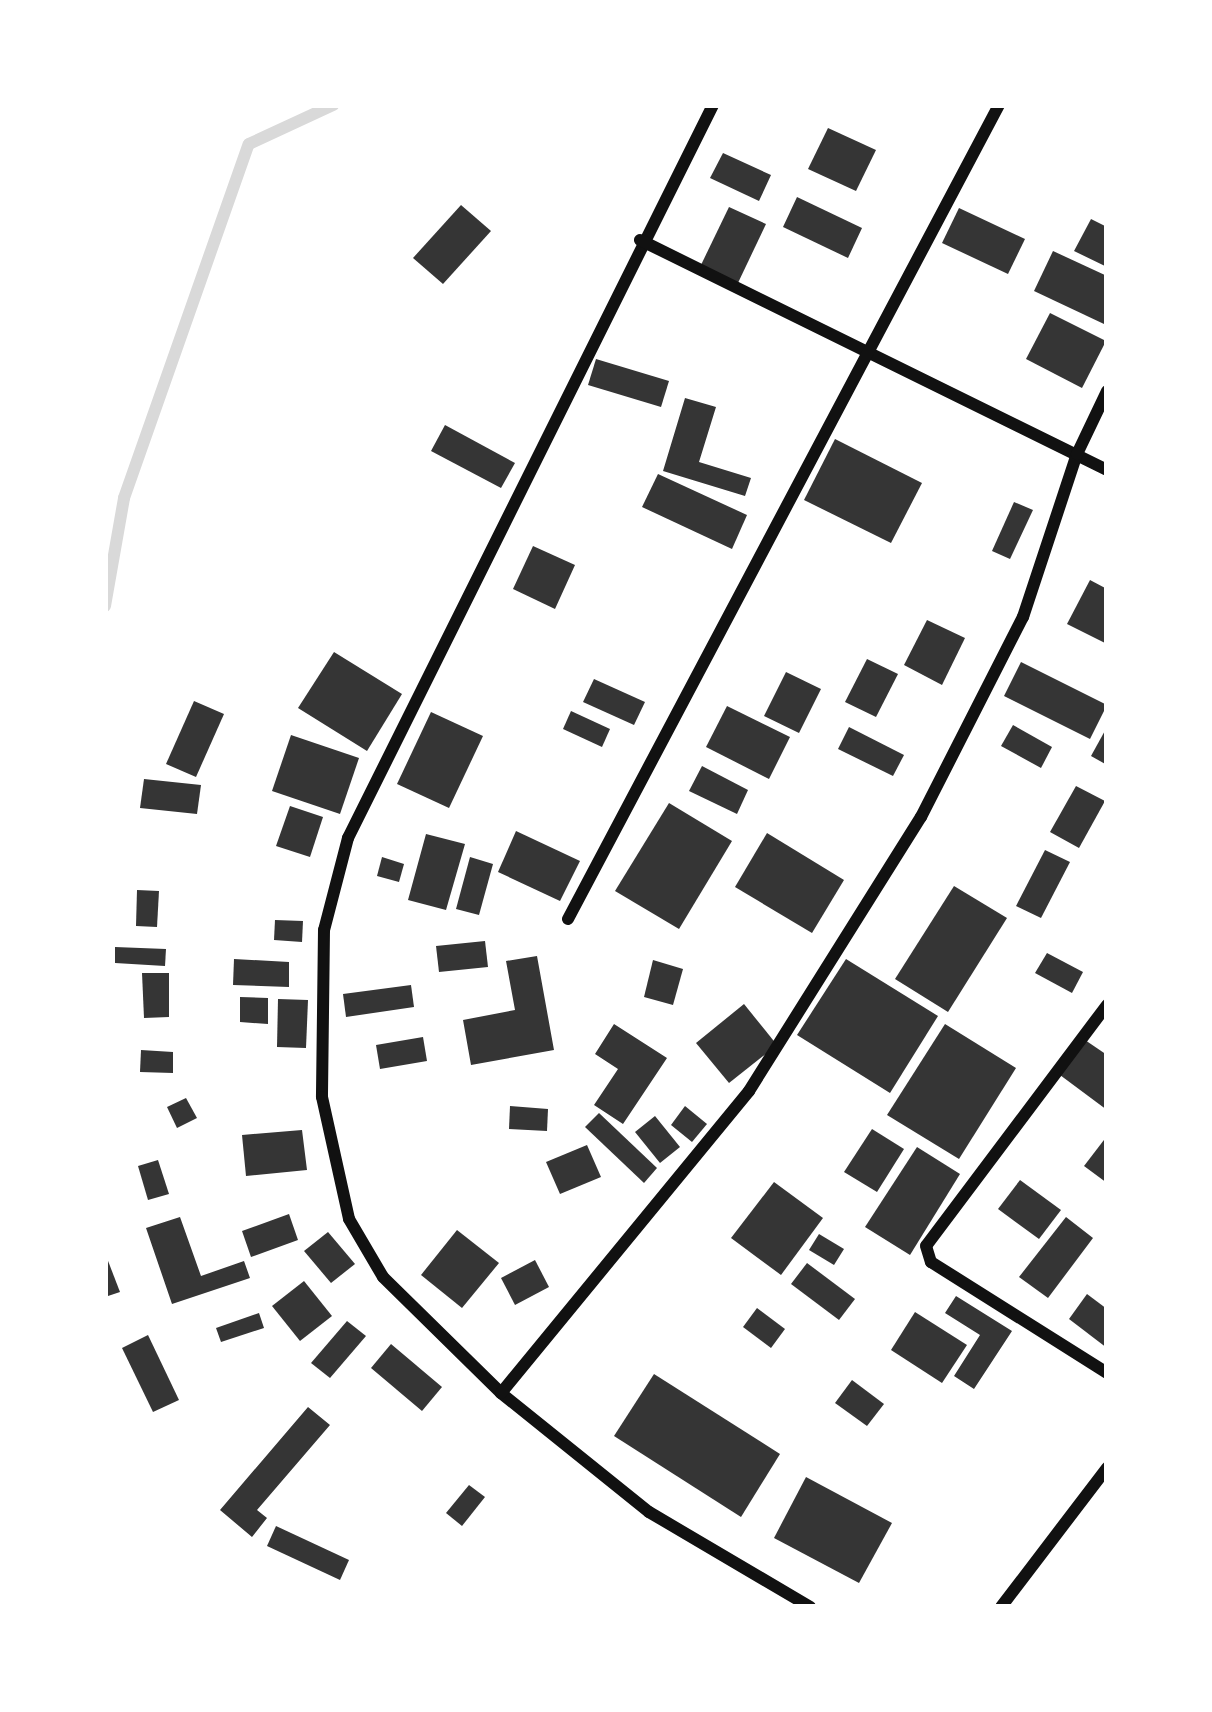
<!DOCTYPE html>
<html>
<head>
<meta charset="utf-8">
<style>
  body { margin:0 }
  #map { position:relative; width:1212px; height:1712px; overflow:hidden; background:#fff; font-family:"Work Sans",sans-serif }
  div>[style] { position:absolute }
  .stream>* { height:12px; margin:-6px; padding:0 6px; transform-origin:6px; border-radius:6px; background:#d9d9d9 }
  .building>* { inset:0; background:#353535 }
  .minor>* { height:12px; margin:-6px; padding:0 6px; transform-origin:6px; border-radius:6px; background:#111 }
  span { translate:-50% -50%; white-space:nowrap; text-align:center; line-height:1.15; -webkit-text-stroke:10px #fff; paint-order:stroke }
  .frame { position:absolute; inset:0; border:108px solid #fff; pointer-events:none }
</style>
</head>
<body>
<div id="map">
  <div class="stream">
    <i style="left:105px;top:606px;width:110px;rotate:-80deg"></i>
    <i style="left:124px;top:498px;width:375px;rotate:-70.6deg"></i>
    <i style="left:249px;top:144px;width:93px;rotate:-24.9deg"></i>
  </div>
  <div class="building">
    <i style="clip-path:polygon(828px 128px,876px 150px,856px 191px,808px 169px)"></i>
    <i style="clip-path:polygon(723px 153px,771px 175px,759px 201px,710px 178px)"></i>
    <i style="clip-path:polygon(797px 197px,862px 228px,848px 258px,783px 227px)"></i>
    <i style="clip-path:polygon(461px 205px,491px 231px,443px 284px,413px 258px)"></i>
    <i style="clip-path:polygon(729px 207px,766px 224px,737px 285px,700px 267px)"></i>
    <i style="clip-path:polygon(959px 208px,1025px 239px,1008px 274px,942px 243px)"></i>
    <i style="clip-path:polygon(1091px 219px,1107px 227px,1107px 267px,1074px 251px)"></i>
    <i style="clip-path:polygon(1053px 251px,1107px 276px,1104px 324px,1034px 291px)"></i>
    <i style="clip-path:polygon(1050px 313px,1106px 341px,1082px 388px,1026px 359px)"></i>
    <i style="clip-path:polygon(596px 359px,669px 381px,661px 407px,588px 385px)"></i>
    <i style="clip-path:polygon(685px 398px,716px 407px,699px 462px,751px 478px,745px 496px,663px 471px)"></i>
    <i style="clip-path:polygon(445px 425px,515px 463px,501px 488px,431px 451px)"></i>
    <i style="clip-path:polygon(835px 439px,922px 483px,891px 543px,804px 500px)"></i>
    <i style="clip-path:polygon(658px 474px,747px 515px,732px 549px,642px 507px)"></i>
    <i style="clip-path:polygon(1014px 502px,1033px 510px,1010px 559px,992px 551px)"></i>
    <i style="clip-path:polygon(533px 546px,575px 565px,555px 609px,513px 589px)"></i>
    <i style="clip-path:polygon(1090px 580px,1107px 589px,1107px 644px,1067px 624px)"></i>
    <i style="clip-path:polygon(927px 620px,965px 638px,942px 685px,904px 665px)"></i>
    <i style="clip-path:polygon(334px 652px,402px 694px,367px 751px,298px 708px)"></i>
    <i style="clip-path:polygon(867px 659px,898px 674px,876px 717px,845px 702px)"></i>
    <i style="clip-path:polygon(1021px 662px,1107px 705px,1090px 739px,1004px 696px)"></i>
    <i style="clip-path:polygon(786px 672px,821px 689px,799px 733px,764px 716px)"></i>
    <i style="clip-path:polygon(594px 679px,645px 702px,634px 725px,583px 702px)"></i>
    <i style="clip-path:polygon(194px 701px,224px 714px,196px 777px,166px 764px)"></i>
    <i style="clip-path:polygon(727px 706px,790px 737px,769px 779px,706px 747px)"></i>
    <i style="clip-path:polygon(571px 711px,610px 729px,602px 747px,563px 729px)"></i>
    <i style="clip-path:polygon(431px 712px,483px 736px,449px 808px,397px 784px)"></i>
    <i style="clip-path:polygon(1013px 725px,1052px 747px,1041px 768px,1001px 746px)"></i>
    <i style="clip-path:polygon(849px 727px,904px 755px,893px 776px,838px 749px)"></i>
    <i style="clip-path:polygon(1107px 727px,1107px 765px,1091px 756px)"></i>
    <i style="clip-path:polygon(291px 735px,359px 758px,340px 814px,272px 791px)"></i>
    <i style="clip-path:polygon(702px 766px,748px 790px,737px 814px,689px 791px)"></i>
    <i style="clip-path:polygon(144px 779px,201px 785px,197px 814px,140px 808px)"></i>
    <i style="clip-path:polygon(1076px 786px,1105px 801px,1079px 848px,1050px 832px)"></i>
    <i style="clip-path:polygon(669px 803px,732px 841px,679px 929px,615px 891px)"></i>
    <i style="clip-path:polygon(290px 806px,323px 817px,310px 857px,276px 846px)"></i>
    <i style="clip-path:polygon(516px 831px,580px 861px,560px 901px,498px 872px)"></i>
    <i style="clip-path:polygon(767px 833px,844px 880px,812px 933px,735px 887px)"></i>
    <i style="clip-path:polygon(426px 834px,465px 844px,446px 910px,408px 900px)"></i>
    <i style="clip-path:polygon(1045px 850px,1070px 862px,1041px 918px,1016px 906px)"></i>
    <i style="clip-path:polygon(382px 857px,404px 864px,399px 882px,377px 876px)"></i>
    <i style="clip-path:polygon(470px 857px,493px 864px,479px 915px,456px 909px)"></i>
    <i style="clip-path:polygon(954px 886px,1007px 918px,948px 1012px,895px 979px)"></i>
    <i style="clip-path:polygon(137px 890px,159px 891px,157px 927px,136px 926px)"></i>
    <i style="clip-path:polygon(275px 920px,303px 921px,302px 942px,274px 940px)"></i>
    <i style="clip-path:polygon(485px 941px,488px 967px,439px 972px,436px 946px)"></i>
    <i style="clip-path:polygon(115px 947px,166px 949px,165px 966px,115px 963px)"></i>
    <i style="clip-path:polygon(1047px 953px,1083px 972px,1072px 993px,1035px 973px)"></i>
    <i style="clip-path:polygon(537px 956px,554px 1050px,471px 1065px,463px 1020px,515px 1010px,506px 961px)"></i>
    <i style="clip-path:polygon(234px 959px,289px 962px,289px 987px,233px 985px)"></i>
    <i style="clip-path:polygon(846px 959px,938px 1016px,890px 1093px,797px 1035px)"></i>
    <i style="clip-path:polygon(653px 960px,683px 969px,673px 1005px,644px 997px)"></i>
    <i style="clip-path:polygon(142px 973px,169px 973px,169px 1017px,144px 1018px)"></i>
    <i style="clip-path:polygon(411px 985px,414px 1007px,346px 1017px,343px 994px)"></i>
    <i style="clip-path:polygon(240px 997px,268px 998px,268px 1024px,240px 1022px)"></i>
    <i style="clip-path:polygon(278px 999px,308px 1000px,306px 1048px,277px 1047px)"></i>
    <i style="clip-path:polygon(744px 1004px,777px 1045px,729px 1083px,696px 1043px)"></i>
    <i style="clip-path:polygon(614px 1024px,667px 1058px,623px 1124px,594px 1105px,618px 1069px,595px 1054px)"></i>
    <i style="clip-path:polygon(945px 1024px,1016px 1068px,959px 1159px,887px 1115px)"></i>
    <i style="clip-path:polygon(423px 1037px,427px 1061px,380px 1069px,376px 1045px)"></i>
    <i style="clip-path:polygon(1085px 1040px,1107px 1055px,1107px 1110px,1060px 1075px)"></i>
    <i style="clip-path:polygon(141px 1050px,173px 1052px,173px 1073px,140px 1072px)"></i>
    <i style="clip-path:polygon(186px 1098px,197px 1118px,177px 1128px,167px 1107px)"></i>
    <i style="clip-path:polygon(510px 1106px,548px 1109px,547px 1131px,509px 1129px)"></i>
    <i style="clip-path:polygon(685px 1106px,707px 1124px,692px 1142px,671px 1125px)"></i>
    <i style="clip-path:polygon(599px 1113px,657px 1168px,644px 1183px,585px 1127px)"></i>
    <i style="clip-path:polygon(655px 1116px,680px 1147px,660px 1163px,635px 1132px)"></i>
    <i style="clip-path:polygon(872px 1129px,904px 1149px,877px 1192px,844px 1172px)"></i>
    <i style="clip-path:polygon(302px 1130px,307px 1170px,246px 1176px,242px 1135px)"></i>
    <i style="clip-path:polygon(1107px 1136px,1107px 1183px,1084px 1166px)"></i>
    <i style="clip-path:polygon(587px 1145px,601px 1177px,560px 1194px,546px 1162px)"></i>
    <i style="clip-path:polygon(917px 1147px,960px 1174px,910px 1255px,865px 1227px)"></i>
    <i style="clip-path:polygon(158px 1160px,169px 1194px,148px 1200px,138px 1166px)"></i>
    <i style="clip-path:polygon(1020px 1180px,1061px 1210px,1039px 1239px,998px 1209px)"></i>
    <i style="clip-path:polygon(774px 1182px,823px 1218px,781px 1275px,731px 1238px)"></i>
    <i style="clip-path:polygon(289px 1214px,298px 1240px,251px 1257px,242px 1231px)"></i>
    <i style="clip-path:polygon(180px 1217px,201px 1276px,244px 1261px,250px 1278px,172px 1304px,146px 1228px)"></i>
    <i style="clip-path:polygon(1066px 1217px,1093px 1238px,1048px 1298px,1019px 1277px)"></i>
    <i style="clip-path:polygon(457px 1230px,499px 1263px,462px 1308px,421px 1275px)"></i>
    <i style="clip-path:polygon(328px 1232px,355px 1264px,331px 1283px,304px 1251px)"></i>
    <i style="clip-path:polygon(819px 1234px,844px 1249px,834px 1265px,809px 1250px)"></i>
    <i style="clip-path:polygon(105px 1253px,120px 1292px,105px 1297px)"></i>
    <i style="clip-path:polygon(535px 1260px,549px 1287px,515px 1305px,501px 1278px)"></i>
    <i style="clip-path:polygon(807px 1263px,855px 1299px,839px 1320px,791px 1284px)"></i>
    <i style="clip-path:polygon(304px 1281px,332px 1316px,300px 1341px,272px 1306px)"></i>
    <i style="clip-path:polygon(1087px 1294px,1107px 1309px,1107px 1348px,1069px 1319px)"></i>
    <i style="clip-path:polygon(956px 1296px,1012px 1331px,974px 1389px,954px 1376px,980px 1335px,945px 1313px)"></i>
    <i style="clip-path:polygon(757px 1308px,785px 1329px,771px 1348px,743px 1327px)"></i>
    <i style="clip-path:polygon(915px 1312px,967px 1345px,942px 1383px,891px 1350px)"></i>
    <i style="clip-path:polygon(259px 1313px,264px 1328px,221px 1342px,216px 1328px)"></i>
    <i style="clip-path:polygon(347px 1321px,366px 1336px,330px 1378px,311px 1363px)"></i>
    <i style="clip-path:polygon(148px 1335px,179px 1400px,153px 1412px,122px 1348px)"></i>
    <i style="clip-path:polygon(391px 1344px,442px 1387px,422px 1411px,371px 1368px)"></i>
    <i style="clip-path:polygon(654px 1374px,780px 1454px,741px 1517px,614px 1436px)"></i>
    <i style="clip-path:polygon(852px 1380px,884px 1404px,867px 1426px,835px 1403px)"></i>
    <i style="clip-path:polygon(308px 1407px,330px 1425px,257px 1510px,267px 1518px,252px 1537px,220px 1510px)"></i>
    <i style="clip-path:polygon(806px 1477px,892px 1523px,859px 1583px,774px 1538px)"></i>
    <i style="clip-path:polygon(469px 1485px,485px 1497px,462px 1526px,446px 1513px)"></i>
    <i style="clip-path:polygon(276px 1526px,349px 1560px,340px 1580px,267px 1546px)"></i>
  </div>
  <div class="minor">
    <i style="left:713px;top:105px;width:819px;rotate:116.47deg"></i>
    <i style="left:348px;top:838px;width:95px;rotate:104.6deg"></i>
    <i style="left:324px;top:930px;width:167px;rotate:90.7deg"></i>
    <i style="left:322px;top:1097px;width:125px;rotate:77.5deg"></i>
    <i style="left:349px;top:1219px;width:67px;rotate:59.6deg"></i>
    <i style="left:383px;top:1277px;width:165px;rotate:44.5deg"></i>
    <i style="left:501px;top:1393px;width:190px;rotate:38.8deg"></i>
    <i style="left:649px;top:1512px;width:187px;rotate:30.5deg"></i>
    <i style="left:640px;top:240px;width:521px;rotate:26.22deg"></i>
    <i style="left:568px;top:919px;width:921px;rotate:-62.1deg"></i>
    <i style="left:1107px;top:1005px;width:301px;rotate:126.9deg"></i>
    <i style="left:926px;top:1246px;width:17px;rotate:73deg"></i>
    <i style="left:931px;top:1262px;width:208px;rotate:32.2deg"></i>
    <i style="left:501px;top:1393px;width:391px;rotate:-50.6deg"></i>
    <i style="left:749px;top:1091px;width:324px;rotate:-57.9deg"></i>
    <i style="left:921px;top:817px;width:225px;rotate:-63deg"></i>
    <i style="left:1023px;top:617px;width:172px;rotate:-71.7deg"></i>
    <i style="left:1077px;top:454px;width:70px;rotate:-64.5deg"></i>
    <i style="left:1001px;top:1607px;width:175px;rotate:-52.7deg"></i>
  </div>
  <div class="frame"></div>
</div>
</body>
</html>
